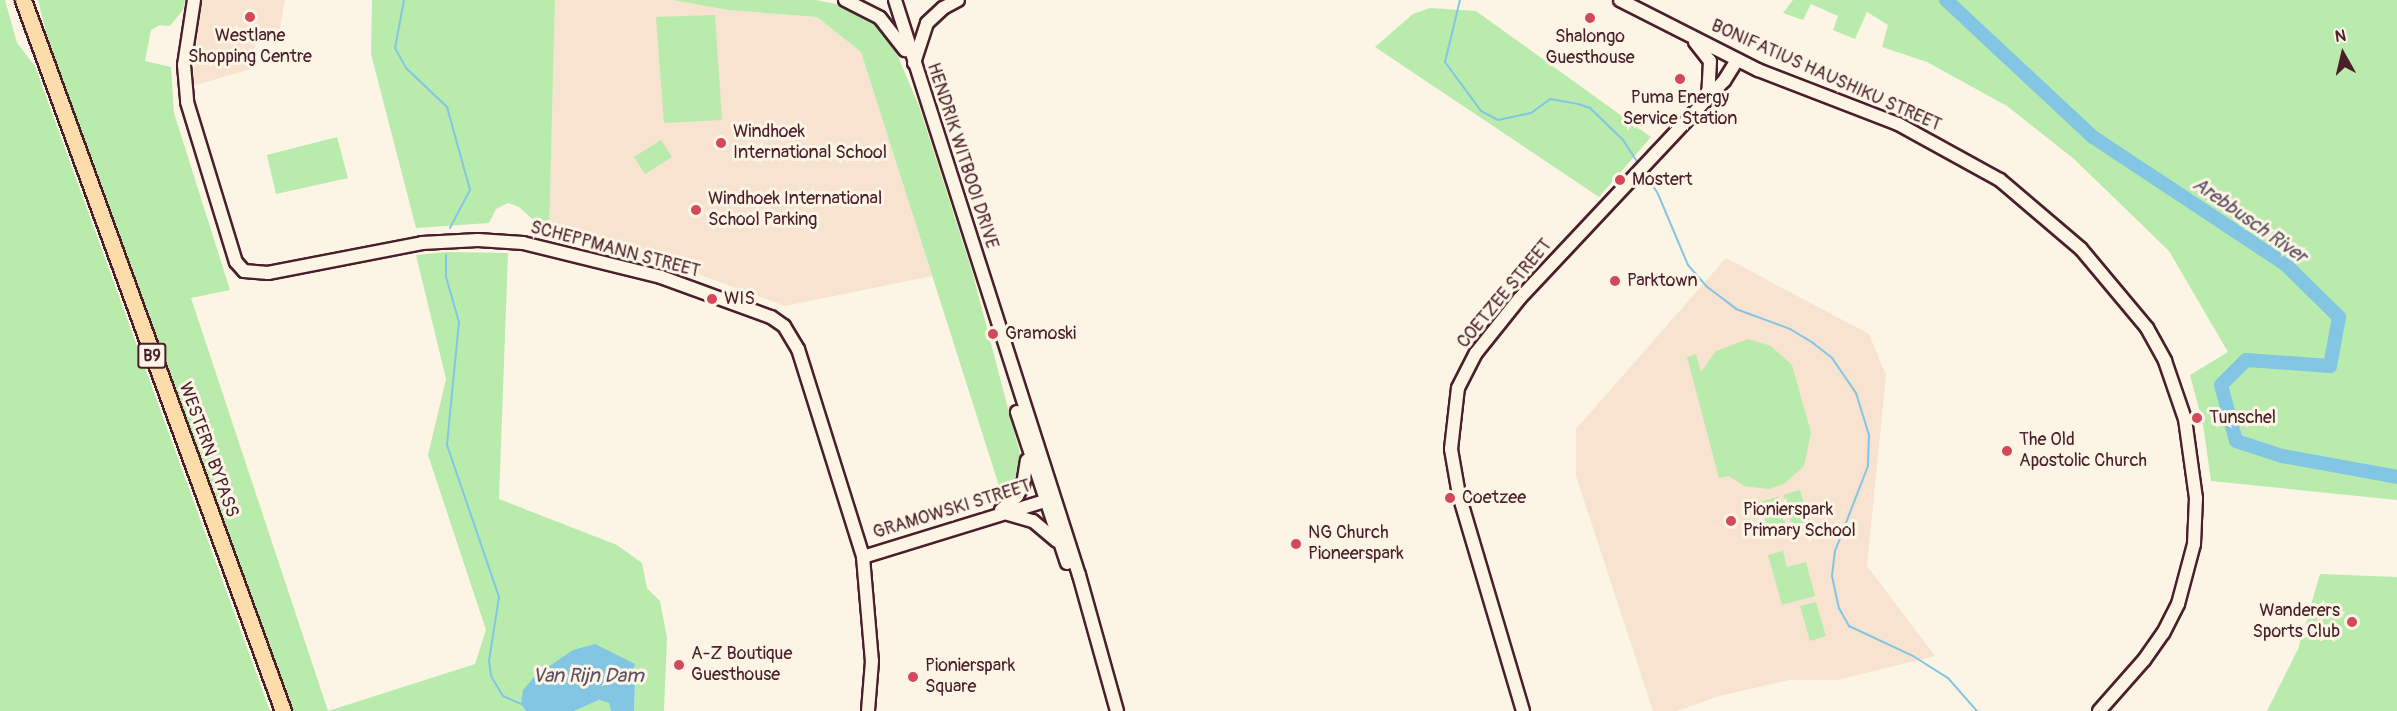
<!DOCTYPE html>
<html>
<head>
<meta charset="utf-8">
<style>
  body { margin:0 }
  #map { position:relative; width:2397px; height:711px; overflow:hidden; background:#fcf5e5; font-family:Pangolin,sans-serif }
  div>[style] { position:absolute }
  .built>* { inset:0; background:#f7e3cf }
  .green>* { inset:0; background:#b9ebac }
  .water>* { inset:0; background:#83c6e4 }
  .stream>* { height:2px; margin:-1px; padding:0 1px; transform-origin:1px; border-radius:1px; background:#83c6e4 }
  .river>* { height:14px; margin:-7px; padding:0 7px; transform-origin:7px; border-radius:7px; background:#83c6e4 }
  .roads { filter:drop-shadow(2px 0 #4a1f2b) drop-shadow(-2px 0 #4a1f2b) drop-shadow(0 2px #4a1f2b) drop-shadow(0 -2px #4a1f2b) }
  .secondary>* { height:12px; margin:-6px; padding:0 6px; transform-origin:6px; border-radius:6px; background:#fcf5e5 }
  .highway>* { height:15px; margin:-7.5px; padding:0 7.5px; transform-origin:7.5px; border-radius:7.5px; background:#fddcac }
  .dots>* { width:16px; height:16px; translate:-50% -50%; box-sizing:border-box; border:3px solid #fcf5e5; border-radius:50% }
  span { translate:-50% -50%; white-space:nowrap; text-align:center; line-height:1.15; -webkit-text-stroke:6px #fcf5e5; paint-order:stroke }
  .shield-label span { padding:2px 4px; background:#fcf5e5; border:2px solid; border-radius:4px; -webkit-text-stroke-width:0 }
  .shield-label { font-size:16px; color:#4a1f2b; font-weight:700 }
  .poi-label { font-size:18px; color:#4a1f2b }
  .left { translate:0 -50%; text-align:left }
  .right { translate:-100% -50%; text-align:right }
  .street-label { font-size:18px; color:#4a1f2b }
  .water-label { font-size:20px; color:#5b5162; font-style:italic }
  .north { position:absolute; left:2313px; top:24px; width:60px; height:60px; -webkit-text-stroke:4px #fcf5e5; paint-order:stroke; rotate:352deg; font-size:16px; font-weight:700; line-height:24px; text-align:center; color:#4a1f2b }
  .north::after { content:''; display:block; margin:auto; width:21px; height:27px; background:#4a1f2b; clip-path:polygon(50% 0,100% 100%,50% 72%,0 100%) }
</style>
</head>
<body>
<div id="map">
  <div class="built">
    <i style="clip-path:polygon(198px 0,285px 0,277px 44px,256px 40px,251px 69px,192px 86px,198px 34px,191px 32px)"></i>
    <i style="clip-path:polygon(555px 0,673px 0,728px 10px,817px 17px,861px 52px,932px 276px,785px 306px,687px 270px,549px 234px)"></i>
    <i style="clip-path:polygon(1726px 258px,1869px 334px,1886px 375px,1867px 566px,1935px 656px,1837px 680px,1789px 680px,1719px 696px,1677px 711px,1653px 711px,1576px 476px,1576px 429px)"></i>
  </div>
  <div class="green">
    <i style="clip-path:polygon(0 0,5px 0,17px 43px,35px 66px,270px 711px,0 711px)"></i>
    <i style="clip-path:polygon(38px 0,185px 0,183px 10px,170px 26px,160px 25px,151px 30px,145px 61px,171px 67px,174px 113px,230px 290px,191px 298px,328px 711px,475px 664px,486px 630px,428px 455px,446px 379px,416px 255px,446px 252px,508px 253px,499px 499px,617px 545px,642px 563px,647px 588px,660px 601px,667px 638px,664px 711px,634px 711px,635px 684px,631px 674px,521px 704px,526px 711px,293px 711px,57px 76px)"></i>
    <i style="clip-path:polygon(372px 0,555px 0,549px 234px,519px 207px,508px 203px,496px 209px,489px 223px,416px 228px,371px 54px)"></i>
    <i style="clip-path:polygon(673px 0,816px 0,846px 6px,878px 25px,893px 45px,919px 106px,972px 271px,1020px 454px,1020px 470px,1009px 497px,995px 503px,1000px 489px,861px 52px,817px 17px,728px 10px)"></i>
    <i style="clip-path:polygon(1793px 0,2397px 0,2397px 500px,2211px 481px,2203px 424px,2190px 375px,2228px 352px,2169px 251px,2074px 159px,2007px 106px,1927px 62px,1882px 47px,1888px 25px,1867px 12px,1855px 39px,1833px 30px,1838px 16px,1811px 4px,1803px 20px,1783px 13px)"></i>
    <i style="clip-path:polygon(1430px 8px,1476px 11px,1651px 137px,1599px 197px,1375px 47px,1413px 14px)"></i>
    <i style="clip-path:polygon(715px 15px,722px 120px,664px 123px,656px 17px)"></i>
    <i style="clip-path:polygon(337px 137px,348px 178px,276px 194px,267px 155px)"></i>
    <i style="clip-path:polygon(661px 140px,672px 157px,645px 174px,634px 157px)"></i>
    <i style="clip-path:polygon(1748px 339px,1771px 346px,1792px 365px,1811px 433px,1804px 466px,1784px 484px,1769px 489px,1744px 486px,1729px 476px,1719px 478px,1687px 357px,1696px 354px,1701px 372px,1716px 351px)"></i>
    <i style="clip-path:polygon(1800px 490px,1810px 523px,1793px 528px,1783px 495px)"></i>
    <i style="clip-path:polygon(1778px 497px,1787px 529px,1770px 535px,1760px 502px)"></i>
    <i style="clip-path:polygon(1783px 551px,1787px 567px,1806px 562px,1815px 596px,1782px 605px,1768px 555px)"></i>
    <i style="clip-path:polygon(2320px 574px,2397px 577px,2397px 711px,2267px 711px,2298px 649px)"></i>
    <i style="clip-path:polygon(1816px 602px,1826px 636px,1810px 641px,1800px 606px)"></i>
    <i style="clip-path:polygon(599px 700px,609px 703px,611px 711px,574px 711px)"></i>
  </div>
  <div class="water">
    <i style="clip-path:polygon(595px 644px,635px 664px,631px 674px,635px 684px,634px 711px,611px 711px,609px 703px,599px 700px,574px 711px,526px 711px,521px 704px,523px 690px,535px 676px,573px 650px)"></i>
  </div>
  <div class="stream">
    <i style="left:404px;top:0;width:49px;rotate:100.6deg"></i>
    <i style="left:395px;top:48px;width:23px;rotate:61deg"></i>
    <i style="left:406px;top:68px;width:57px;rotate:43.6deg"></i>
    <i style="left:447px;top:107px;width:86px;rotate:74.5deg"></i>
    <i style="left:470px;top:190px;width:43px;rotate:117.8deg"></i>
    <i style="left:1460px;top:0;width:64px;rotate:103.6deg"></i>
    <i style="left:1445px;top:62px;width:61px;rotate:53.7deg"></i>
    <i style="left:1481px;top:111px;width:19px;rotate:28deg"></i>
    <i style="left:1498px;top:120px;width:34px;rotate:-12deg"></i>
    <i style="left:1531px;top:113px;width:24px;rotate:-36deg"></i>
    <i style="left:1550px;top:99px;width:28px;rotate:10deg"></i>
    <i style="left:1578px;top:104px;width:13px;rotate:18deg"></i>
    <i style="left:1590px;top:108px;width:46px;rotate:44.1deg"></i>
    <i style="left:1623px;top:140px;width:31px;rotate:57deg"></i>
    <i style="left:1645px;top:173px;width:25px;rotate:58deg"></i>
    <i style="left:1658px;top:194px;width:77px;rotate:67.1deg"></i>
    <i style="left:1688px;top:265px;width:28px;rotate:49deg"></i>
    <i style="left:1706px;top:286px;width:38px;rotate:37deg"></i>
    <i style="left:1736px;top:309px;width:58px;rotate:20.3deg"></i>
    <i style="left:1790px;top:329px;width:27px;rotate:31deg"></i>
    <i style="left:1813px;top:343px;width:24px;rotate:38deg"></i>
    <i style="left:1832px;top:358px;width:42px;rotate:55.6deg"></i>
    <i style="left:1856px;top:393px;width:44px;rotate:72.8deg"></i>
    <i style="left:1869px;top:435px;width:31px;rotate:92deg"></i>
    <i style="left:1868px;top:466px;width:91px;rotate:111.2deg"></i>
    <i style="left:1835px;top:551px;width:25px;rotate:97deg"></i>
    <i style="left:1832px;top:576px;width:33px;rotate:78deg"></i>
    <i style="left:1839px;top:608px;width:21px;rotate:61deg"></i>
    <i style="left:1849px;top:626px;width:71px;rotate:25.1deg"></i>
    <i style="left:1913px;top:656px;width:41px;rotate:32.2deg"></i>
    <i style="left:1948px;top:678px;width:44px;rotate:48.7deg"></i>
    <i style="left:446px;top:255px;width:22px;rotate:90deg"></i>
    <i style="left:446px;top:277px;width:47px;rotate:73.9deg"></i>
    <i style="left:459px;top:322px;width:124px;rotate:95.6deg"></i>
    <i style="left:447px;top:445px;width:161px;rotate:71.1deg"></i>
    <i style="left:499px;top:597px;width:65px;rotate:98.9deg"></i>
    <i style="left:489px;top:661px;width:15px;rotate:82deg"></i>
    <i style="left:491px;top:676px;width:23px;rotate:59deg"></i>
    <i style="left:503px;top:696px;width:22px;rotate:24deg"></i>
  </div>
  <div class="river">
    <i style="left:1946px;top:0;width:201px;rotate:43deg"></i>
    <i style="left:2093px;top:137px;width:230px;rotate:33.5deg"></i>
    <i style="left:2285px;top:264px;width:76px;rotate:44.5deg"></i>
    <i style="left:2339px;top:317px;width:50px;rotate:100.4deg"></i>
    <i style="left:2330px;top:366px;width:84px;rotate:-175.9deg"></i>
    <i style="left:2246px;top:360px;width:35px;rotate:135deg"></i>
    <i style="left:2221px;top:385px;width:58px;rotate:75deg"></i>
    <i style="left:2236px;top:441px;width:48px;rotate:18.1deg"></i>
    <i style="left:2282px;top:456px;width:117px;rotate:10.3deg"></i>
  </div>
  <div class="roads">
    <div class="secondary">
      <i style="left:194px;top:0;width:66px;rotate:98.7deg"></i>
      <i style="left:184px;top:65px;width:37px;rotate:85deg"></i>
      <i style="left:187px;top:102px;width:167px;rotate:73deg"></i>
      <i style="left:236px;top:262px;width:12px;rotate:48deg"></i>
      <i style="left:244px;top:271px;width:24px;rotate:5deg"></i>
      <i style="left:268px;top:273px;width:157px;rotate:-11deg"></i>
      <i style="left:422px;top:243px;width:56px;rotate:-3.1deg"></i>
      <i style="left:478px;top:240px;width:45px;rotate:3.8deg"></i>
      <i style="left:523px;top:243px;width:142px;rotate:13.8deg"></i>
      <i style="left:661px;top:277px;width:117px;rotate:20deg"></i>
      <i style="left:771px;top:317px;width:16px;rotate:35deg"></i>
      <i style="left:784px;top:326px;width:27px;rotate:59deg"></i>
      <i style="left:798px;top:349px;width:218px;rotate:72.6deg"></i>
      <i style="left:863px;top:557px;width:104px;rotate:85.1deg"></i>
      <i style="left:872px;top:661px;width:50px;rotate:94.6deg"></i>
      <i style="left:845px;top:0;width:39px;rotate:27deg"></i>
      <i style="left:880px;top:18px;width:41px;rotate:52deg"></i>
      <i style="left:895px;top:0;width:604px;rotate:72.26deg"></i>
      <i style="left:1079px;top:575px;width:141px;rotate:74.4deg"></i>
      <i style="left:1620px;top:0;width:155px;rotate:26.9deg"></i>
      <i style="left:1758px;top:70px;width:150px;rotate:21.1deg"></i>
      <i style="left:1898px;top:124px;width:116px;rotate:28.8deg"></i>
      <i style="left:2000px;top:180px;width:106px;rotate:40.4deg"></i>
      <i style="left:2081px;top:249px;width:103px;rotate:50.1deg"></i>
      <i style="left:2147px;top:328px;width:38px;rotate:61deg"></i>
      <i style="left:2165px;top:361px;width:61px;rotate:71deg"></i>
      <i style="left:2185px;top:419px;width:80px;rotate:82.1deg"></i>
      <i style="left:2196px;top:498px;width:46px;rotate:92.5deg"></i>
      <i style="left:2194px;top:544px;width:62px;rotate:104.9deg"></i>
      <i style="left:2178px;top:604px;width:33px;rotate:117deg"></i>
      <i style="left:2163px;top:633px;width:33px;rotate:125deg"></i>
      <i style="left:2144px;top:660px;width:68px;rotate:131.4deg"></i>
      <i style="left:1695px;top:42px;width:24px;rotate:52deg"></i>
      <i style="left:1710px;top:61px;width:34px;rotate:93deg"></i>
      <i style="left:914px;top:63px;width:42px;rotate:-72deg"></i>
      <i style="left:927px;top:23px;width:22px;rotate:-43deg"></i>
      <i style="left:943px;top:8px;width:17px;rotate:-28deg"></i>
      <i style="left:1017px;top:412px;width:159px;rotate:71.7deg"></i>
      <i style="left:1001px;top:510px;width:21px;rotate:-41deg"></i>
      <i style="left:1017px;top:496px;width:13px;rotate:-61deg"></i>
      <i style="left:1023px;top:485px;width:25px;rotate:-81deg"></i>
      <i style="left:1008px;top:514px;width:26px;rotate:16deg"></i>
      <i style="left:1033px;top:521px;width:31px;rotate:40deg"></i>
      <i style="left:863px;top:557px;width:197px;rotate:-17.1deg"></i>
      <i style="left:1523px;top:711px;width:225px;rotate:-106.5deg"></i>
      <i style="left:1459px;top:495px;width:47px;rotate:-99.9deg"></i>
      <i style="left:1451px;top:449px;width:61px;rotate:-83.5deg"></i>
      <i style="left:1458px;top:388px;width:39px;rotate:-63deg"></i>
      <i style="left:1476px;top:353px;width:70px;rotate:-51.3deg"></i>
      <i style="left:1520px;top:298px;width:298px;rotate:-46.8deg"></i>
      <i style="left:1724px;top:81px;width:25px;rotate:-58deg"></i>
    </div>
    <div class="highway">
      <i style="left:23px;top:0;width:757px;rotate:69.91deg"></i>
    </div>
  </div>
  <div class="dots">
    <i style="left:250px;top:17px;background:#d1495b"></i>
    <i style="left:1590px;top:18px;background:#d1495b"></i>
    <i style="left:1680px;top:79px;background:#d1495b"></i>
    <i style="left:721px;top:143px;background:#d1495b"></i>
    <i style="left:1620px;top:180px;background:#d1495b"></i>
    <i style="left:696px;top:210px;background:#d1495b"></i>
    <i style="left:1615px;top:281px;background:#d1495b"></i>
    <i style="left:712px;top:299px;background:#d1495b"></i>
    <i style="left:993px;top:334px;background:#d1495b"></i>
    <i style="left:2197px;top:418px;background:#d1495b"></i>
    <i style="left:2007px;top:451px;background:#d1495b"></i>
    <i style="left:1450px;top:498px;background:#d1495b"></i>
    <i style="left:1731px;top:521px;background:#d1495b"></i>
    <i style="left:1296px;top:544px;background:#d1495b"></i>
    <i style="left:2352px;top:622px;background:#d1495b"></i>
    <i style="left:679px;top:665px;background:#d1495b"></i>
    <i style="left:913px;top:677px;background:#d1495b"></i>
  </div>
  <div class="shield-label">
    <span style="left:152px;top:356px">B9</span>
  </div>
  <div class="poi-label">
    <span style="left:250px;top:47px">Westlane<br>Shopping Centre</span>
    <span style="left:1590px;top:48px">Shalongo<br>Guesthouse</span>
    <span style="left:1680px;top:109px">Puma Energy<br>Service Station</span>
    <span class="left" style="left:733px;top:143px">Windhoek<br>International School</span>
    <span class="left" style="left:1632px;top:180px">Mostert</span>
    <span class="left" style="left:708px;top:210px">Windhoek International<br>School Parking</span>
    <span class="left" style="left:1627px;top:281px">Parktown</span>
    <span class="left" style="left:724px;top:299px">WIS</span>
    <span class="left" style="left:1005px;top:334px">Gramoski</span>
    <span class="left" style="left:2209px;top:418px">Tunschel</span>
    <span class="left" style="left:2019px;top:451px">The Old<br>Apostolic Church</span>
    <span class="left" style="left:1462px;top:498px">Coetzee</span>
    <span class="left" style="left:1743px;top:521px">Pionierspark<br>Primary School</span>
    <span class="left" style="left:1308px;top:544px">NG Church<br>Pioneerspark</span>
    <span class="right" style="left:2340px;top:622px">Wanderers<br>Sports Club</span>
    <span class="left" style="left:691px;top:665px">A-Z Boutique<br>Guesthouse</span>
    <span class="left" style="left:925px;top:677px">Pionierspark<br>Square</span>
  </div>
  <div class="street-label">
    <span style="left:1826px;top:76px;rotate:24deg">BONIFATIUS HAUSHIKU STREET</span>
    <span style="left:962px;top:156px;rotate:72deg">HENDRIK WITBOOI DRIVE</span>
    <span style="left:615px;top:250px;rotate:15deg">SCHEPPMANN STREET</span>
    <span style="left:1505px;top:294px;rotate:-50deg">COETZEE STREET</span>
    <span style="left:208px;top:450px;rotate:70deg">WESTERN BYPASS</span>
    <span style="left:952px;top:510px;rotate:-17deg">GRAMOWSKI STREET</span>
  </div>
  <div class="water-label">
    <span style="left:2250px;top:220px;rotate:35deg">Arebbusch River</span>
    <span style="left:588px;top:675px">Van Rijn Dam</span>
  </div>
  <div class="north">N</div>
</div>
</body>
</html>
